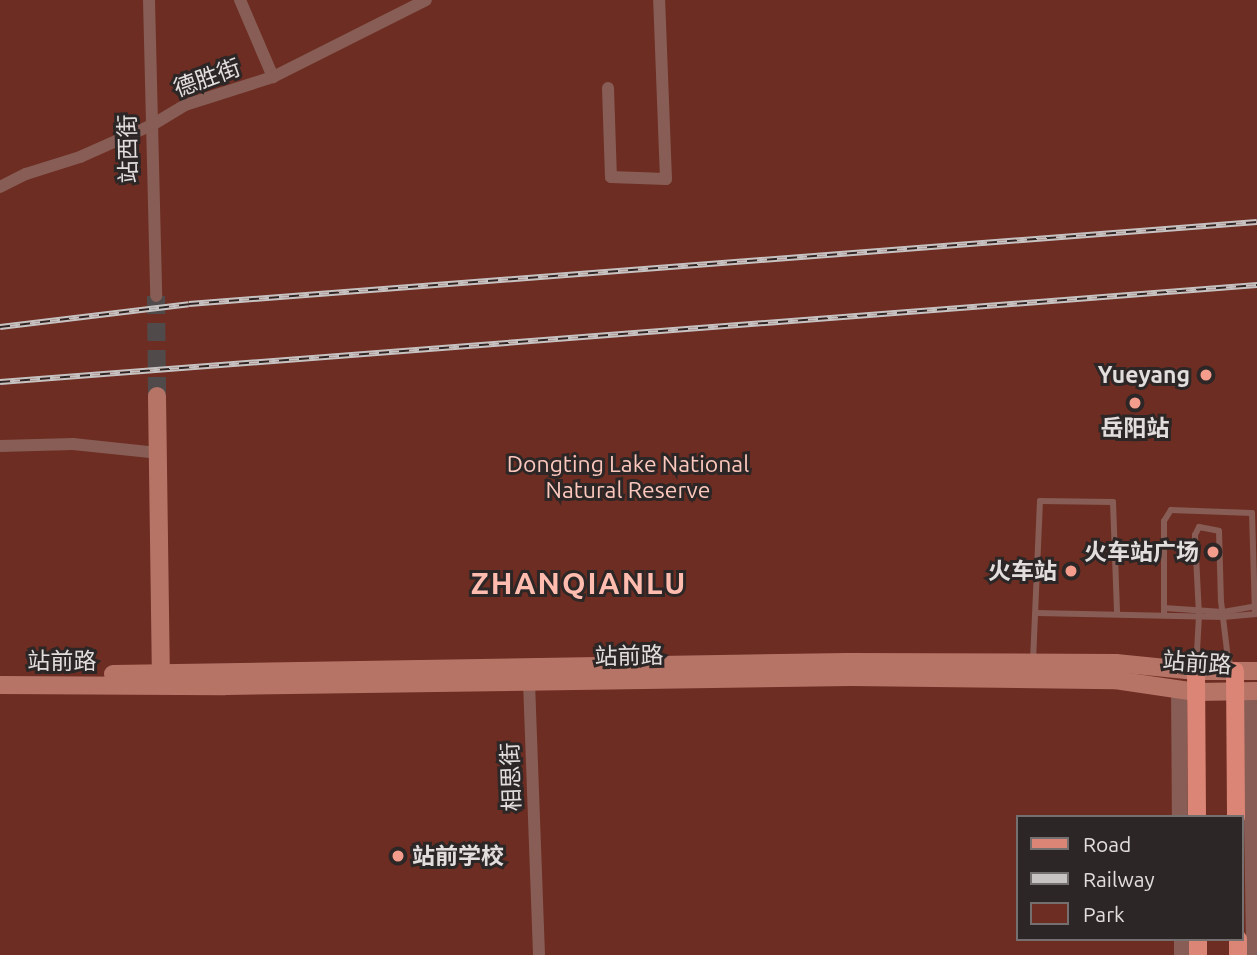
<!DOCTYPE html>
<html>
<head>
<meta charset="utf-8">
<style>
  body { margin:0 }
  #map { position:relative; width:1257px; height:955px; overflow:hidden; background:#363130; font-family:Ubuntu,"Noto Sans SC",sans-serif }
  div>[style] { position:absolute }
  .green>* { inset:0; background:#6d2d22 }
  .secondary-tunnel>* { height:18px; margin-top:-9px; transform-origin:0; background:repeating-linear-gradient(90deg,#504b4a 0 18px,transparent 0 27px) }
  .service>* { height:6px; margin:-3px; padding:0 3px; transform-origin:3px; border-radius:3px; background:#875d55 }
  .minor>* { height:12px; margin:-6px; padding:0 6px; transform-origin:6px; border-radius:6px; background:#875d55 }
  .tertiary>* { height:16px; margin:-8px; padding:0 8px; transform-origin:8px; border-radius:8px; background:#875d55 }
  .secondary>* { height:18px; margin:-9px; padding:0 9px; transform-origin:9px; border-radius:9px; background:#b67467 }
  .primary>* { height:18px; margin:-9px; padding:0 9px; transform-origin:9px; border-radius:9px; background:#da8575 }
  .rail>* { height:6px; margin-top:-3px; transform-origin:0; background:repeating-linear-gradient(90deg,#2c2726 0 10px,#c7c3c3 0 20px); box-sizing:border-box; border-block:2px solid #c7c3c3 }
  .dots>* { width:19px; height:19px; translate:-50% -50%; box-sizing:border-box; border:4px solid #2c2726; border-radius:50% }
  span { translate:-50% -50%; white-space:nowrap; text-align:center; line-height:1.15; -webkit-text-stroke:6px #2c2726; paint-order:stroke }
  .street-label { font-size:23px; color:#e2dede }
  .poi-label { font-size:23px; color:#e2dede; font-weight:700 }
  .right { translate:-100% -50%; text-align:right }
  .left { translate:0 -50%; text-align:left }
  .park-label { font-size:23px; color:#fcc7bc }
  .district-label { font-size:30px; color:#ffbcaf; font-weight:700; letter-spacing:2px }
  .legend { position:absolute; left:1016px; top:815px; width:228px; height:126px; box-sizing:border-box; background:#2c2726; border:2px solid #757070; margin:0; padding:9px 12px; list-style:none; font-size:21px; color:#e2dede }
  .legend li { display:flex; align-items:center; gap:14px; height:35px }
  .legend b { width:35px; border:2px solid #757070 }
</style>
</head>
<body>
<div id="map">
  <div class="green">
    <i style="clip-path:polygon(evenodd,0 0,1257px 0,1257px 955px,0 955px,0 0,1017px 817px,1241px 817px,1241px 939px,1017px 939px,1017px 817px)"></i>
  </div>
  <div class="secondary-tunnel">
    <i style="left:156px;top:296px;width:100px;rotate:89.4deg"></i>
  </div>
  <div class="service">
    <i style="left:1164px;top:608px;width:59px;rotate:3.9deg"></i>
    <i style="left:1223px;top:612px;width:35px;rotate:-10deg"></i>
    <i style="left:1036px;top:613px;width:187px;rotate:1.2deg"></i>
    <i style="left:1223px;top:617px;width:34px;rotate:-5deg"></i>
    <i style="left:1164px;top:614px;width:93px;rotate:-90deg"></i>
    <i style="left:1164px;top:521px;width:13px;rotate:-58deg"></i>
    <i style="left:1171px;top:510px;width:81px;rotate:2.1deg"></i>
    <i style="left:1252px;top:513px;width:101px;rotate:88.3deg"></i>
    <i style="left:1033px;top:661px;width:160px;rotate:-87.5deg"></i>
    <i style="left:1040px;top:501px;width:73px;rotate:0.8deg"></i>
    <i style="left:1113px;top:502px;width:111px;rotate:87.9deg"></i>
    <i style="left:1196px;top:669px;width:54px;rotate:-86.8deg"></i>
    <i style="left:1199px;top:615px;width:80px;rotate:-92.9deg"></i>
    <i style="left:1195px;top:535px;width:9px;rotate:-63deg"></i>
    <i style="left:1199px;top:527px;width:20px;rotate:11deg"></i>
    <i style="left:1219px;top:531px;width:70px;rotate:88.4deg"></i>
    <i style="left:1221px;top:601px;width:58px;rotate:83.1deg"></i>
    <i style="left:1228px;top:659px;width:10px;rotate:61deg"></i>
  </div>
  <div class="minor">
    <i style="left:149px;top:0;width:296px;rotate:88.6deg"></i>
    <i style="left:240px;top:0;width:84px;rotate:66.8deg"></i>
    <i style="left:608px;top:88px;width:89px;rotate:88.1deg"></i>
    <i style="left:611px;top:177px;width:55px;rotate:2.1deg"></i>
    <i style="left:666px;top:179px;width:179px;rotate:-92.2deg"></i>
    <i style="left:0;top:187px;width:29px;rotate:-27deg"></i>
    <i style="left:26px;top:174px;width:57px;rotate:-17.5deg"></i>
    <i style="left:80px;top:157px;width:79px;rotate:-24deg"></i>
    <i style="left:152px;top:125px;width:39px;rotate:-31deg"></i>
    <i style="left:185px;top:105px;width:92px;rotate:-17.7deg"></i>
    <i style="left:273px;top:77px;width:171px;rotate:-26.7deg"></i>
    <i style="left:0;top:446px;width:73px;rotate:-1.6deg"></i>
    <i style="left:73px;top:444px;width:85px;rotate:6deg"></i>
    <i style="left:529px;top:682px;width:273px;rotate:87.9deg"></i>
  </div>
  <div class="tertiary">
    <i style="left:1179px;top:689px;width:128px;rotate:89.6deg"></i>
    <i style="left:1250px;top:691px;width:264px;rotate:89.1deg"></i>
    <i style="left:1182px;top:939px;width:16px;rotate:90deg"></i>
  </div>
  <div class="secondary">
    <i style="left:157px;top:396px;width:277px;rotate:89.2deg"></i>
    <i style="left:113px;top:674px;width:734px;rotate:-0.94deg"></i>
    <i style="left:847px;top:662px;width:269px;rotate:0.2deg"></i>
    <i style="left:1116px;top:663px;width:80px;rotate:5.7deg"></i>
    <i style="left:1196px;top:671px;width:61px"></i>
    <i style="left:0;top:685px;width:225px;rotate:0.3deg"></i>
    <i style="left:225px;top:686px;width:626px;rotate:-0.82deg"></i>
    <i style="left:851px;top:677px;width:264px;rotate:0.7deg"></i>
    <i style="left:1115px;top:680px;width:82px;rotate:8.4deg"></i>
    <i style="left:1196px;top:692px;width:61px;rotate:-0.9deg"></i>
  </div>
  <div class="primary">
    <i style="left:1196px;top:671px;width:146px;rotate:89.6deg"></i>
    <i style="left:1235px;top:671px;width:146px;rotate:89.6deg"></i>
    <i style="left:1198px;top:939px;width:16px;rotate:90deg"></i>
    <i style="left:1238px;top:939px;width:16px;rotate:90deg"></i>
  </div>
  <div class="rail">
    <i style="left:0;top:327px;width:190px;rotate:-6.9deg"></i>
    <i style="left:189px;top:304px;width:1071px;rotate:-4.39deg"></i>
    <i style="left:0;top:382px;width:1261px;rotate:-4.41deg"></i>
  </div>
  <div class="dots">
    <i style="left:1206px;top:375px;background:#f49d8c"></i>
    <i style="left:1135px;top:403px;background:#f49d8c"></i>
    <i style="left:1213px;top:552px;background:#f49d8c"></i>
    <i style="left:1071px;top:571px;background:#f49d8c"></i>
    <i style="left:398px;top:856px;background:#f49d8c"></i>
  </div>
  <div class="street-label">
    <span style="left:207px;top:78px;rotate:-20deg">德胜街</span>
    <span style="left:128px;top:149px;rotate:-91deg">站西街</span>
    <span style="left:629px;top:656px;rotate:-1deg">站前路</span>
    <span style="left:62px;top:661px">站前路</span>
    <span style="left:1197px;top:663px;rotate:4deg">站前路</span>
    <span style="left:511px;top:777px;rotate:-92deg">相思街</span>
  </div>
  <div class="poi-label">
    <span class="right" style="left:1190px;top:375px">Yueyang</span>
    <span style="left:1135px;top:428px">岳阳站</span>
    <span class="right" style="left:1199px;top:552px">火车站广场</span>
    <span class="right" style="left:1057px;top:571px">火车站</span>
    <span class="left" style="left:412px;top:856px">站前学校</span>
  </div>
  <div class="park-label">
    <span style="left:628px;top:477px">Dongting Lake National<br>Natural Reserve</span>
  </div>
  <div class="district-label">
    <span style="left:579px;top:583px">ZHANQIANLU</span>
  </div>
  <ul class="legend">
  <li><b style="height:9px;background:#da8575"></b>Road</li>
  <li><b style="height:9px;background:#c7c3c3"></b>Railway</li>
  <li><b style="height:19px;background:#6d2d22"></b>Park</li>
  </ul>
</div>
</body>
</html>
